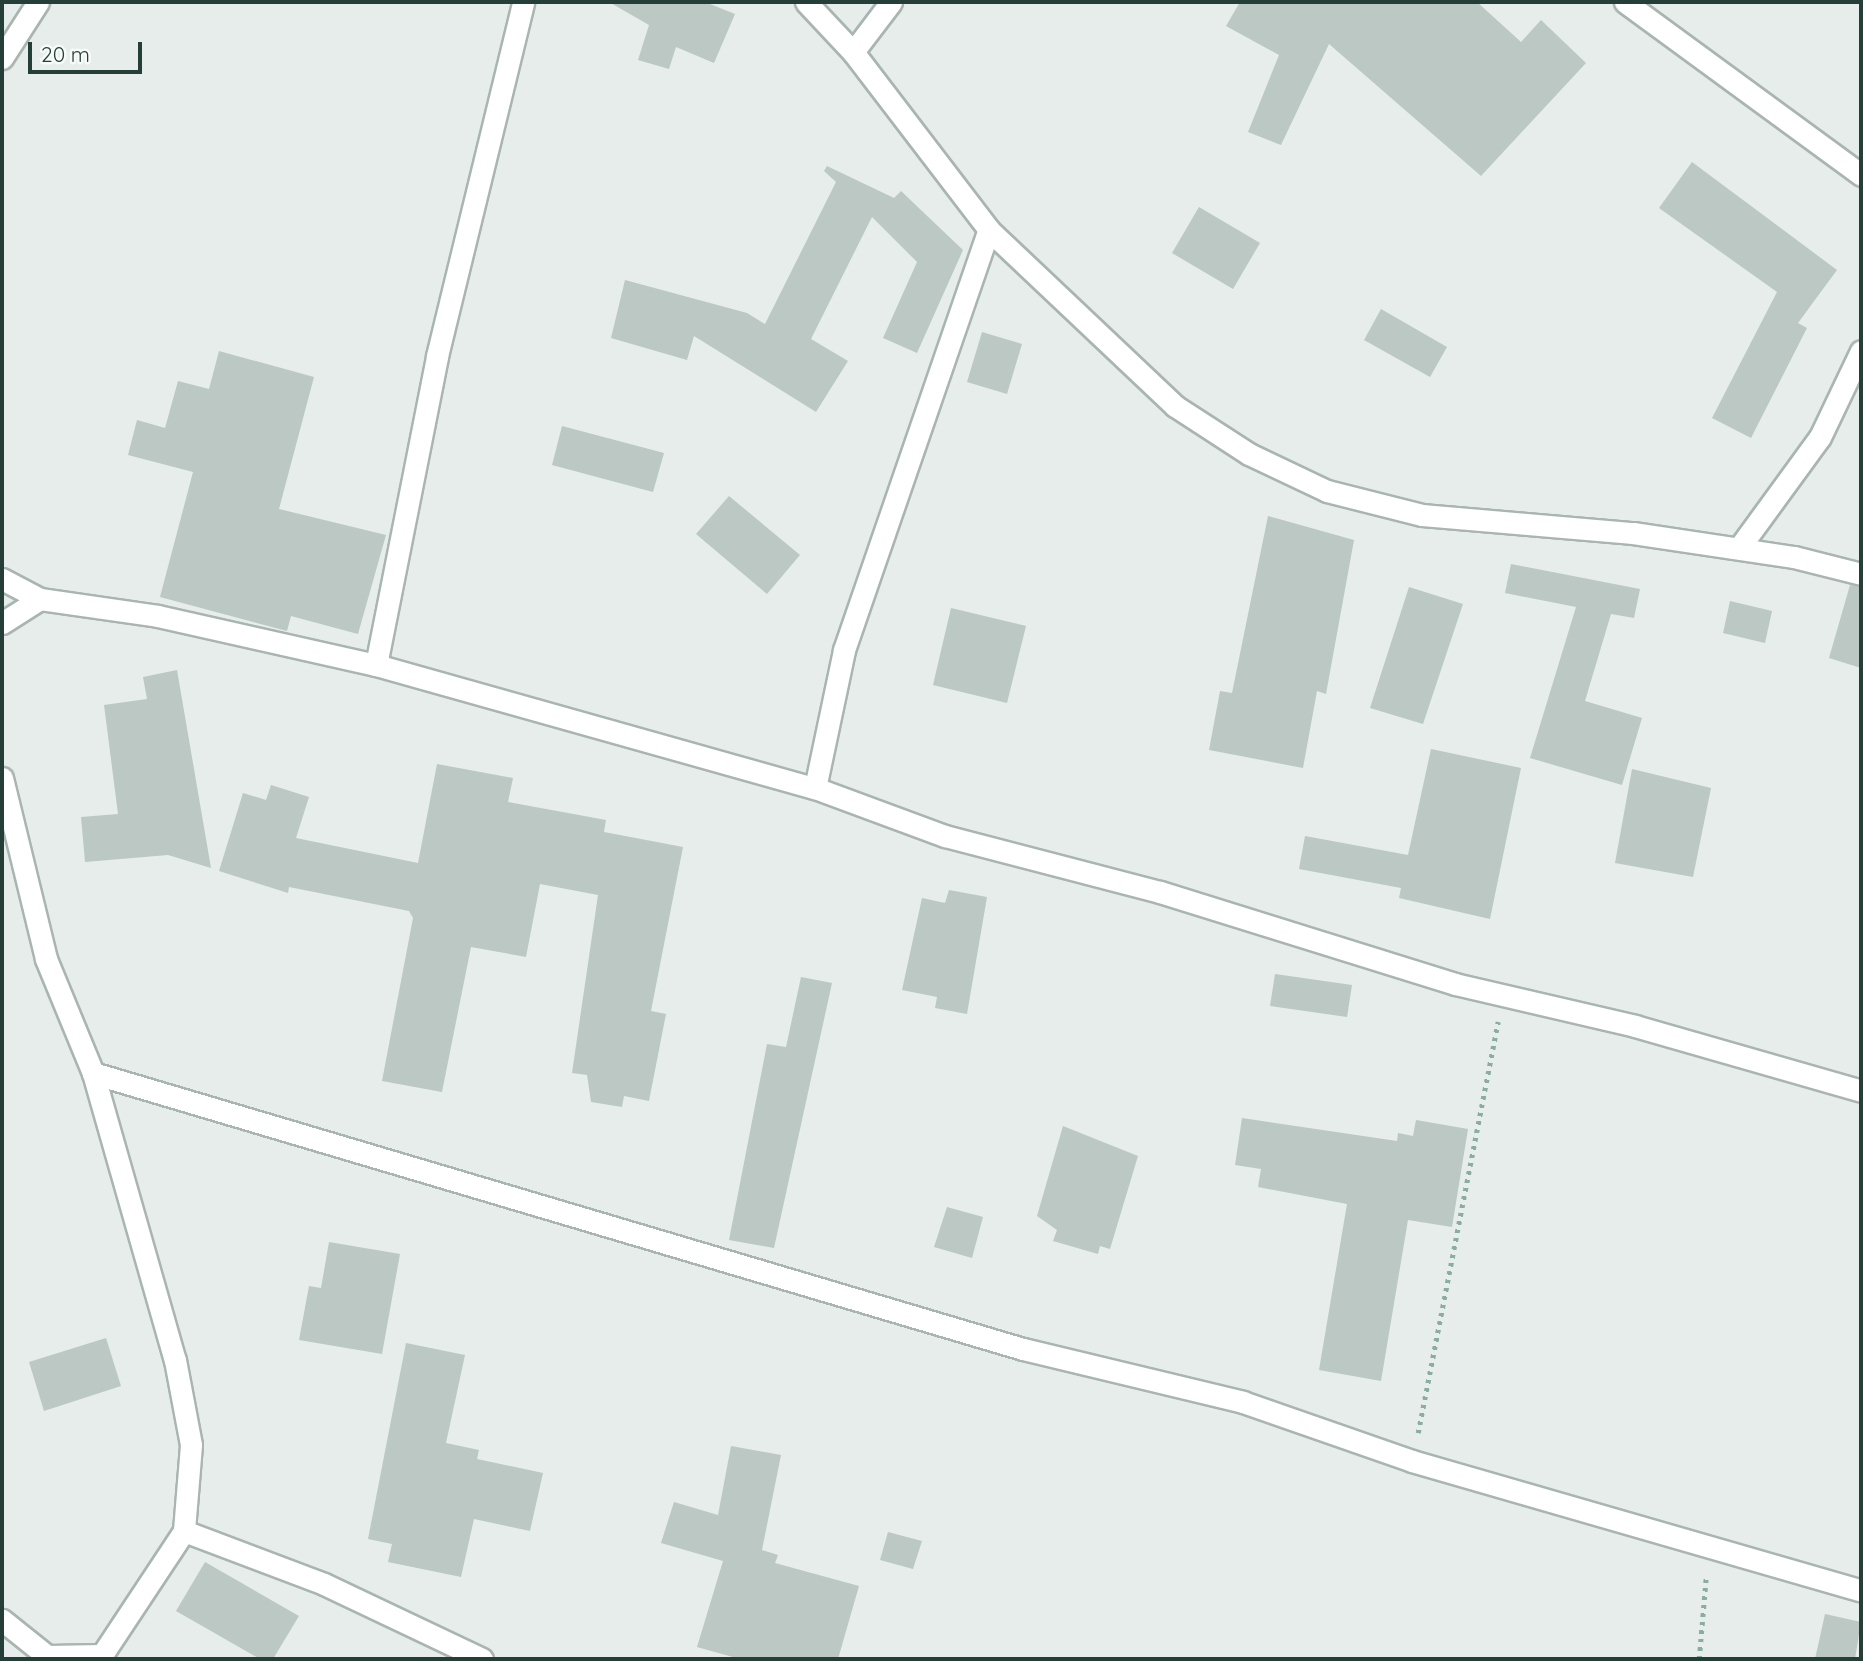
<!DOCTYPE html>
<html>
<head>
<meta charset="utf-8">
<style>
  body { margin:0 }
  #map { position:relative; width:1863px; height:1661px; overflow:hidden; background:#e6edea; font-family:Quicksand,sans-serif }
  div>[style] { position:absolute }
  .building>* { inset:0; background:#bbc8c3 }
  .path>* { height:4.5px; margin-top:-2.25px; transform-origin:0; background:repeating-linear-gradient(90deg,#8aada2 0 3.5px,transparent 0 8.5px) }
  .roads { filter:drop-shadow(2px 0 #a9b5b1) drop-shadow(-2px 0 #a9b5b1) drop-shadow(0 2px #a9b5b1) drop-shadow(0 -2px #a9b5b1) }
  .minor>* { height:21px; margin:-10.5px; padding:0 10.5px; transform-origin:10.5px; border-radius:10.5px; background:#fff }
  span { translate:-50% -50%; white-space:nowrap; text-align:center; line-height:1.15; -webkit-text-stroke:5px #f6faf8; paint-order:stroke }
  .frame { position:absolute; inset:0; border:4px solid #263e38; pointer-events:none }
  .scale { position:absolute; left:28px; top:42px; width:114px; height:32px; box-sizing:border-box; border:4px solid #263e38; border-top:0; padding-left:9px; font-size:21px; line-height:24px; white-space:nowrap; color:#263e38; -webkit-text-stroke:5px #f6faf8; paint-order:stroke }
</style>
</head>
<body>
<div id="map">
  <div class="building">
    <i style="clip-path:polygon(609px 2px,705px 2px,735px 14px,714px 63px,676px 47px,669px 69px,638px 60px,649px 25px)"></i>
    <i style="clip-path:polygon(1240px 2px,1477px 2px,1521px 42px,1541px 20px,1586px 63px,1481px 176px,1329px 44px,1281px 145px,1248px 132px,1279px 55px,1226px 26px)"></i>
    <i style="clip-path:polygon(1692px 162px,1837px 270px,1798px 323px,1807px 328px,1751px 438px,1712px 418px,1777px 292px,1659px 208px)"></i>
    <i style="clip-path:polygon(827px 166px,894px 198px,901px 191px,963px 250px,917px 353px,883px 338px,917px 262px,872px 217px,811px 339px,848px 361px,816px 412px,694px 336px,687px 360px,611px 338px,625px 280px,747px 313px,765px 324px,836px 182px,824px 171px)"></i>
    <i style="clip-path:polygon(1199px 207px,1260px 243px,1233px 289px,1172px 253px)"></i>
    <i style="clip-path:polygon(1381px 309px,1447px 347px,1430px 377px,1364px 340px)"></i>
    <i style="clip-path:polygon(982px 332px,1022px 344px,1007px 394px,967px 382px)"></i>
    <i style="clip-path:polygon(219px 351px,314px 377px,279px 509px,386px 535px,358px 634px,291px 616px,287px 631px,160px 597px,193px 472px,128px 455px,137px 420px,165px 428px,178px 381px,209px 389px)"></i>
    <i style="clip-path:polygon(562px 426px,664px 453px,653px 492px,552px 465px)"></i>
    <i style="clip-path:polygon(729px 496px,800px 555px,767px 594px,696px 534px)"></i>
    <i style="clip-path:polygon(1268px 516px,1354px 540px,1326px 694px,1317px 691px,1303px 768px,1209px 750px,1220px 691px,1232px 693px)"></i>
    <i style="clip-path:polygon(1511px 564px,1640px 589px,1634px 618px,1611px 614px,1585px 701px,1642px 718px,1622px 785px,1530px 758px,1576px 607px,1505px 593px)"></i>
    <i style="clip-path:polygon(1850px 585px,1861px 587px,1861px 668px,1829px 658px)"></i>
    <i style="clip-path:polygon(1409px 587px,1463px 604px,1423px 724px,1370px 708px)"></i>
    <i style="clip-path:polygon(1730px 601px,1772px 611px,1765px 643px,1723px 633px)"></i>
    <i style="clip-path:polygon(951px 608px,1026px 626px,1007px 703px,933px 685px)"></i>
    <i style="clip-path:polygon(177px 670px,211px 868px,168px 855px,85px 862px,81px 817px,118px 814px,104px 705px,147px 699px,143px 677px)"></i>
    <i style="clip-path:polygon(1431px 749px,1521px 768px,1490px 919px,1399px 898px,1401px 888px,1299px 869px,1305px 836px,1408px 855px)"></i>
    <i style="clip-path:polygon(437px 764px,513px 778px,508px 802px,606px 820px,604px 832px,683px 847px,651px 1011px,666px 1014px,649px 1101px,624px 1096px,622px 1107px,591px 1102px,587px 1075px,572px 1073px,598px 895px,540px 884px,526px 957px,471px 947px,442px 1092px,382px 1081px,413px 918px,409px 911px,289px 887px,288px 893px,219px 871px,243px 793px,266px 800px,271px 785px,309px 797px,296px 838px,418px 863px)"></i>
    <i style="clip-path:polygon(1632px 769px,1711px 788px,1693px 877px,1615px 863px)"></i>
    <i style="clip-path:polygon(949px 890px,987px 897px,967px 1014px,935px 1008px,937px 997px,902px 990px,922px 898px,945px 903px)"></i>
    <i style="clip-path:polygon(1275px 974px,1352px 985px,1347px 1017px,1270px 1006px)"></i>
    <i style="clip-path:polygon(801px 977px,832px 983px,774px 1248px,729px 1240px,767px 1044px,786px 1047px)"></i>
    <i style="clip-path:polygon(1242px 1118px,1397px 1141px,1398px 1133px,1413px 1136px,1416px 1120px,1468px 1129px,1452px 1227px,1408px 1220px,1381px 1381px,1319px 1370px,1347px 1204px,1258px 1187px,1261px 1169px,1235px 1165px)"></i>
    <i style="clip-path:polygon(1063px 1126px,1138px 1156px,1110px 1249px,1100px 1246px,1098px 1254px,1053px 1241px,1057px 1230px,1037px 1216px)"></i>
    <i style="clip-path:polygon(947px 1207px,983px 1217px,972px 1258px,934px 1247px)"></i>
    <i style="clip-path:polygon(329px 1242px,400px 1254px,382px 1354px,299px 1340px,309px 1286px,321px 1288px)"></i>
    <i style="clip-path:polygon(106px 1338px,121px 1386px,44px 1411px,29px 1362px)"></i>
    <i style="clip-path:polygon(406px 1343px,465px 1355px,446px 1443px,479px 1450px,477px 1459px,543px 1473px,530px 1531px,474px 1519px,461px 1577px,388px 1562px,392px 1544px,368px 1539px)"></i>
    <i style="clip-path:polygon(731px 1446px,781px 1455px,762px 1550px,778px 1555px,775px 1563px,859px 1586px,838px 1659px,740px 1659px,697px 1647px,723px 1561px,661px 1543px,674px 1502px,718px 1515px)"></i>
    <i style="clip-path:polygon(888px 1532px,922px 1541px,913px 1569px,880px 1560px)"></i>
    <i style="clip-path:polygon(205px 1562px,299px 1616px,273px 1659px,260px 1659px,176px 1611px)"></i>
    <i style="clip-path:polygon(1825px 1614px,1861px 1622px,1855px 1659px,1815px 1659px)"></i>
  </div>
  <div class="path">
    <i style="left:1418px;top:1433px;width:419px;rotate:-79deg"></i>
    <i style="left:1699px;top:1659px;width:81px;rotate:-85.1deg"></i>
  </div>
  <div class="roads">
    <div class="minor">
      <i style="left:806px;top:2px;width:69px;rotate:46.8deg"></i>
      <i style="left:853px;top:52px;width:224px;rotate:52.6deg"></i>
      <i style="left:989px;top:230px;width:256px;rotate:43.4deg"></i>
      <i style="left:1175px;top:406px;width:88px;rotate:33deg"></i>
      <i style="left:1249px;top:454px;width:86px;rotate:25.4deg"></i>
      <i style="left:1327px;top:491px;width:98px;rotate:14.2deg"></i>
      <i style="left:1422px;top:515px;width:212px;rotate:4.9deg"></i>
      <i style="left:1633px;top:533px;width:163px;rotate:8.5deg"></i>
      <i style="left:1794px;top:557px;width:69px;rotate:14.2deg"></i>
      <i style="left:1625px;top:2px;width:293px;rotate:36.2deg"></i>
      <i style="left:853px;top:52px;width:63px;rotate:-52.8deg"></i>
      <i style="left:2px;top:58px;width:67px;rotate:-57.3deg"></i>
      <i style="left:1739px;top:548px;width:137px;rotate:-53.9deg"></i>
      <i style="left:1820px;top:437px;width:95px;rotate:-64.5deg"></i>
      <i style="left:2px;top:579px;width:43px;rotate:27.8deg"></i>
      <i style="left:40px;top:599px;width:119px;rotate:8.2deg"></i>
      <i style="left:158px;top:616px;width:223px;rotate:12.7deg"></i>
      <i style="left:376px;top:665px;width:456px;rotate:15.7deg"></i>
      <i style="left:815px;top:788px;width:139px;rotate:20.3deg"></i>
      <i style="left:945px;top:836px;width:222px;rotate:14.6deg"></i>
      <i style="left:1160px;top:892px;width:309px;rotate:17.3deg"></i>
      <i style="left:1455px;top:984px;width:185px;rotate:13.1deg"></i>
      <i style="left:1635px;top:1026px;width:235px;rotate:16deg"></i>
      <i style="left:2px;top:623px;width:45px;rotate:-32.3deg"></i>
      <i style="left:376px;top:665px;width:315px;rotate:-78.8deg"></i>
      <i style="left:437px;top:356px;width:364px;rotate:-76.3deg"></i>
      <i style="left:2px;top:778px;width:186px;rotate:76.3deg"></i>
      <i style="left:46px;top:959px;width:123px;rotate:67.6deg"></i>
      <i style="left:93px;top:1073px;width:298px;rotate:74.1deg"></i>
      <i style="left:175px;top:1360px;width:86px;rotate:79.3deg"></i>
      <i style="left:191px;top:1445px;width:86px;rotate:94.7deg"></i>
      <i style="left:184px;top:1531px;width:149px;rotate:123.5deg"></i>
      <i style="left:102px;top:1655px;width:55px;rotate:179deg"></i>
      <i style="left:47px;top:1656px;width:58px;rotate:-141.3deg"></i>
      <i style="left:815px;top:788px;width:141px;rotate:-78.1deg"></i>
      <i style="left:844px;top:650px;width:444px;rotate:-71deg"></i>
      <i style="left:93px;top:1073px;width:970px;rotate:16.53deg"></i>
      <i style="left:1023px;top:1349px;width:226px;rotate:13.5deg"></i>
      <i style="left:1243px;top:1402px;width:179px;rotate:19.2deg"></i>
      <i style="left:1412px;top:1461px;width:467px;rotate:16.1deg"></i>
      <i style="left:184px;top:1531px;width:150px;rotate:20.7deg"></i>
      <i style="left:324px;top:1584px;width:175px;rotate:25.4deg"></i>
    </div>
  </div>
  <div class="frame"></div>
  <div class="scale">20 m</div>
</div>
</body>
</html>
